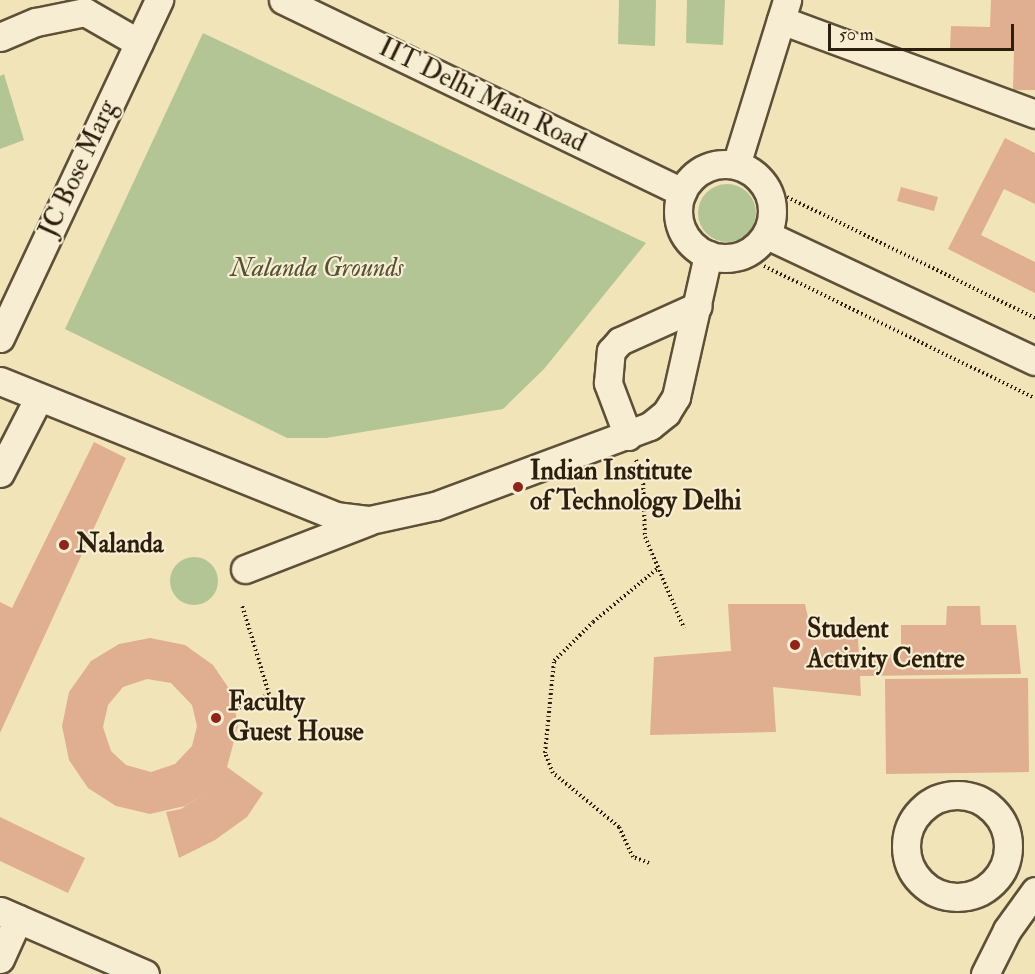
<!DOCTYPE html>
<html>
<head>
<meta charset="utf-8">
<style>
  body { margin:0 }
  #map { position:relative; width:1035px; height:974px; overflow:hidden; background:#f2e4b9; font-family:"IM FELL Double Pica",serif }
  div>[style] { position:absolute }
  .green>* { inset:0; background:#b4c595 }
  .round { border-radius:50% }
  .building>* { inset:0; background:#e0ae90 }
  .path>* { height:4px; margin-top:-2px; transform-origin:0; background:repeating-linear-gradient(90deg,#2d1f0d 0 1.5px,transparent 0 4.5px) }
  .roads { filter:drop-shadow(2px 0 #5e5038) drop-shadow(-2px 0 #5e5038) drop-shadow(0 2px #5e5038) drop-shadow(0 -2px #5e5038) }
  .minor>* { height:27px; margin:-13.5px; padding:0 13.5px; transform-origin:13.5px; border-radius:13.5px; background:#f7edd2 }
  .minor>.ring { margin:-13.5px; padding:0; box-sizing:content-box; background:none; border:27px solid #f7edd2; border-radius:50% }
  .dots>* { width:16px; height:16px; translate:-50% -50%; box-sizing:border-box; border:3px solid #f7edd2; border-radius:50% }
  span { translate:-50% -50%; white-space:nowrap; text-align:center; line-height:1.15; -webkit-text-stroke:4.5px #f7edd2; paint-order:stroke }
  .street-label { font-size:26px; color:#2d1f0d }
  .park-label { font-size:26px; color:#565136; font-style:italic }
  .poi-label { font-size:26px; color:#2d1f0d; font-weight:700 }
  .left { translate:0 -50%; text-align:left }
  .scale { position:absolute; left:828px; top:24px; width:186px; height:27px; box-sizing:border-box; border:3px solid #2d1f0d; border-top:0; padding-left:8px; font-size:18px; line-height:21px; white-space:nowrap; color:#2d1f0d; -webkit-text-stroke:4px #f7edd2; paint-order:stroke }
</style>
</head>
<body>
<div id="map">
  <div class="green">
    <i style="clip-path:polygon(619px 0,656px 0,655px 46px,618px 44px)"></i>
    <i style="clip-path:polygon(687px 0,725px 0,723px 45px,686px 43px)"></i>
    <i style="clip-path:polygon(203px 33px,646px 243px,544px 369px,503px 409px,326px 438px,287px 438px,65px 329px)"></i>
    <i style="clip-path:polygon(4px 74px,24px 140px,0 149px,0 76px)"></i>
    <i class="round" style="left:698px;top:184px;width:58px;height:58px"></i>
    <i class="round" style="left:170px;top:557px;width:48px;height:48px"></i>
  </div>
  <div class="building">
    <i style="clip-path:polygon(991px 0,1035px 0,1035px 90px,1013px 90px,1014px 49px,950px 48px,951px 26px,990px 27px)"></i>
    <i style="clip-path:polygon(1005px 138px,1035px 153px,1035px 204px,1004px 189px,981px 235px,1035px 262px,1035px 293px,948px 249px)"></i>
    <i style="clip-path:polygon(901px 187px,938px 197px,934px 211px,897px 201px)"></i>
    <i style="clip-path:polygon(94px 442px,126px 458px,0 733px,0 602px,12px 608px)"></i>
    <i style="clip-path:polygon(728px 604px,805px 604px,813px 640px,858px 637px,859px 656px,901px 654px,901px 625px,946px 625px,947px 606px,980px 606px,981px 625px,1016px 625px,1021px 674px,860px 676px,861px 696px,773px 687px,776px 732px,650px 735px,654px 657px,731px 651px)"></i>
    <i style="clip-path:polygon(evenodd,150px 638px,185px 645px,213px 665px,232px 693px,238px 726px,227px 767px,263px 793px,247px 817px,215px 840px,179px 858px,166px 812px,181px 809px,211px 789px,185px 806px,150px 814px,116px 806px,88px 788px,69px 760px,62px 726px,69px 692px,91px 661px,119px 644px,150px 638px,147px 679px,171px 683px,192px 705px,197px 726px,192px 746px,175px 764px,151px 772px,126px 765px,111px 751px,103px 727px,108px 705px,123px 687px,147px 679px)"></i>
    <i style="clip-path:polygon(1028px 678px,1029px 772px,886px 774px,885px 679px)"></i>
    <i style="clip-path:polygon(0 817px,85px 858px,68px 893px,0 861px)"></i>
  </div>
  <div class="path">
    <i style="left:787px;top:197px;width:276px;rotate:26deg"></i>
    <i style="left:764px;top:266px;width:301px;rotate:26deg"></i>
    <i style="left:636px;top:460px;width:20px;rotate:70deg"></i>
    <i style="left:643px;top:479px;width:58px;rotate:88deg"></i>
    <i style="left:645px;top:537px;width:99px;rotate:66.8deg"></i>
    <i style="left:235px;top:710px;width:38px;rotate:-25deg"></i>
    <i style="left:269px;top:694px;width:93px;rotate:-106.9deg"></i>
    <i style="left:649px;top:863px;width:17px;rotate:-159deg"></i>
    <i style="left:633px;top:857px;width:33px;rotate:-115deg"></i>
    <i style="left:619px;top:827px;width:85px;rotate:-140.7deg"></i>
    <i style="left:553px;top:773px;width:22px;rotate:-112deg"></i>
    <i style="left:545px;top:753px;width:92px;rotate:-84.4deg"></i>
    <i style="left:554px;top:661px;width:55px;rotate:-45deg"></i>
    <i style="left:593px;top:622px;width:85px;rotate:-39.7deg"></i>
  </div>
  <div class="roads">
    <div class="minor">
      <i style="left:283px;top:0;width:443px;rotate:25.7deg"></i>
      <i style="left:781px;top:20px;width:271px;rotate:20.3deg"></i>
      <i style="left:0;top:37px;width:39px;rotate:-23deg"></i>
      <i style="left:36px;top:22px;width:50px;rotate:-11.5deg"></i>
      <i style="left:85px;top:12px;width:62px;rotate:29.9deg"></i>
      <i class="ring" style="left:678px;top:164px;width:67px;height:67px"></i>
      <i style="left:736px;top:165px;width:173px;rotate:-72.8deg"></i>
      <i style="left:767px;top:235px;width:296px;rotate:25.2deg"></i>
      <i style="left:0;top:338px;width:374px;rotate:-64.8deg"></i>
      <i style="left:0;top:381px;width:361px;rotate:21.9deg"></i>
      <i style="left:335px;top:516px;width:35px;rotate:7deg"></i>
      <i style="left:370px;top:520px;width:66px;rotate:-12.2deg"></i>
      <i style="left:435px;top:506px;width:229px;rotate:-20.4deg"></i>
      <i style="left:650px;top:426px;width:21px;rotate:-39deg"></i>
      <i style="left:666px;top:413px;width:19px;rotate:-58deg"></i>
      <i style="left:676px;top:397px;width:146px;rotate:-77.3deg"></i>
      <i style="left:628px;top:436px;width:57px;rotate:-110.7deg"></i>
      <i style="left:608px;top:383px;width:32px;rotate:-85deg"></i>
      <i style="left:611px;top:351px;width:13px;rotate:-48deg"></i>
      <i style="left:620px;top:341px;width:85px;rotate:-24.2deg"></i>
      <i style="left:0;top:473px;width:85px;rotate:-62.8deg"></i>
      <i style="left:245px;top:569px;width:131px;rotate:-21.1deg"></i>
      <i class="ring" style="left:906px;top:795px;width:75px;height:75px"></i>
      <i style="left:0;top:911px;width:158px;rotate:23.5deg"></i>
      <i style="left:0;top:959px;width:44px;rotate:-65.8deg"></i>
      <i style="left:985px;top:974px;width:49px;rotate:-63.4deg"></i>
      <i style="left:1007px;top:930px;width:48px;rotate:-54.3deg"></i>
    </div>
  </div>
  <div class="dots">
    <i style="left:518px;top:487px;background:#8f2418"></i>
    <i style="left:64px;top:545px;background:#8f2418"></i>
    <i style="left:795px;top:645px;background:#8f2418"></i>
    <i style="left:216px;top:718px;background:#8f2418"></i>
  </div>
  <div class="street-label">
    <span style="left:482px;top:96px;rotate:26deg">IIT Delhi Main Road</span>
    <span style="left:79px;top:169px;rotate:-65deg">JC Bose Marg</span>
  </div>
  <div class="park-label">
    <span style="left:317px;top:269px">Nalanda Grounds</span>
  </div>
  <div class="poi-label">
    <span class="left" style="left:530px;top:487px">Indian Institute<br>of Technology Delhi</span>
    <span class="left" style="left:76px;top:545px">Nalanda</span>
    <span class="left" style="left:807px;top:645px">Student<br>Activity Centre</span>
    <span class="left" style="left:228px;top:718px">Faculty<br>Guest House</span>
  </div>
  <div class="scale">50 m</div>
</div>
</body>
</html>
